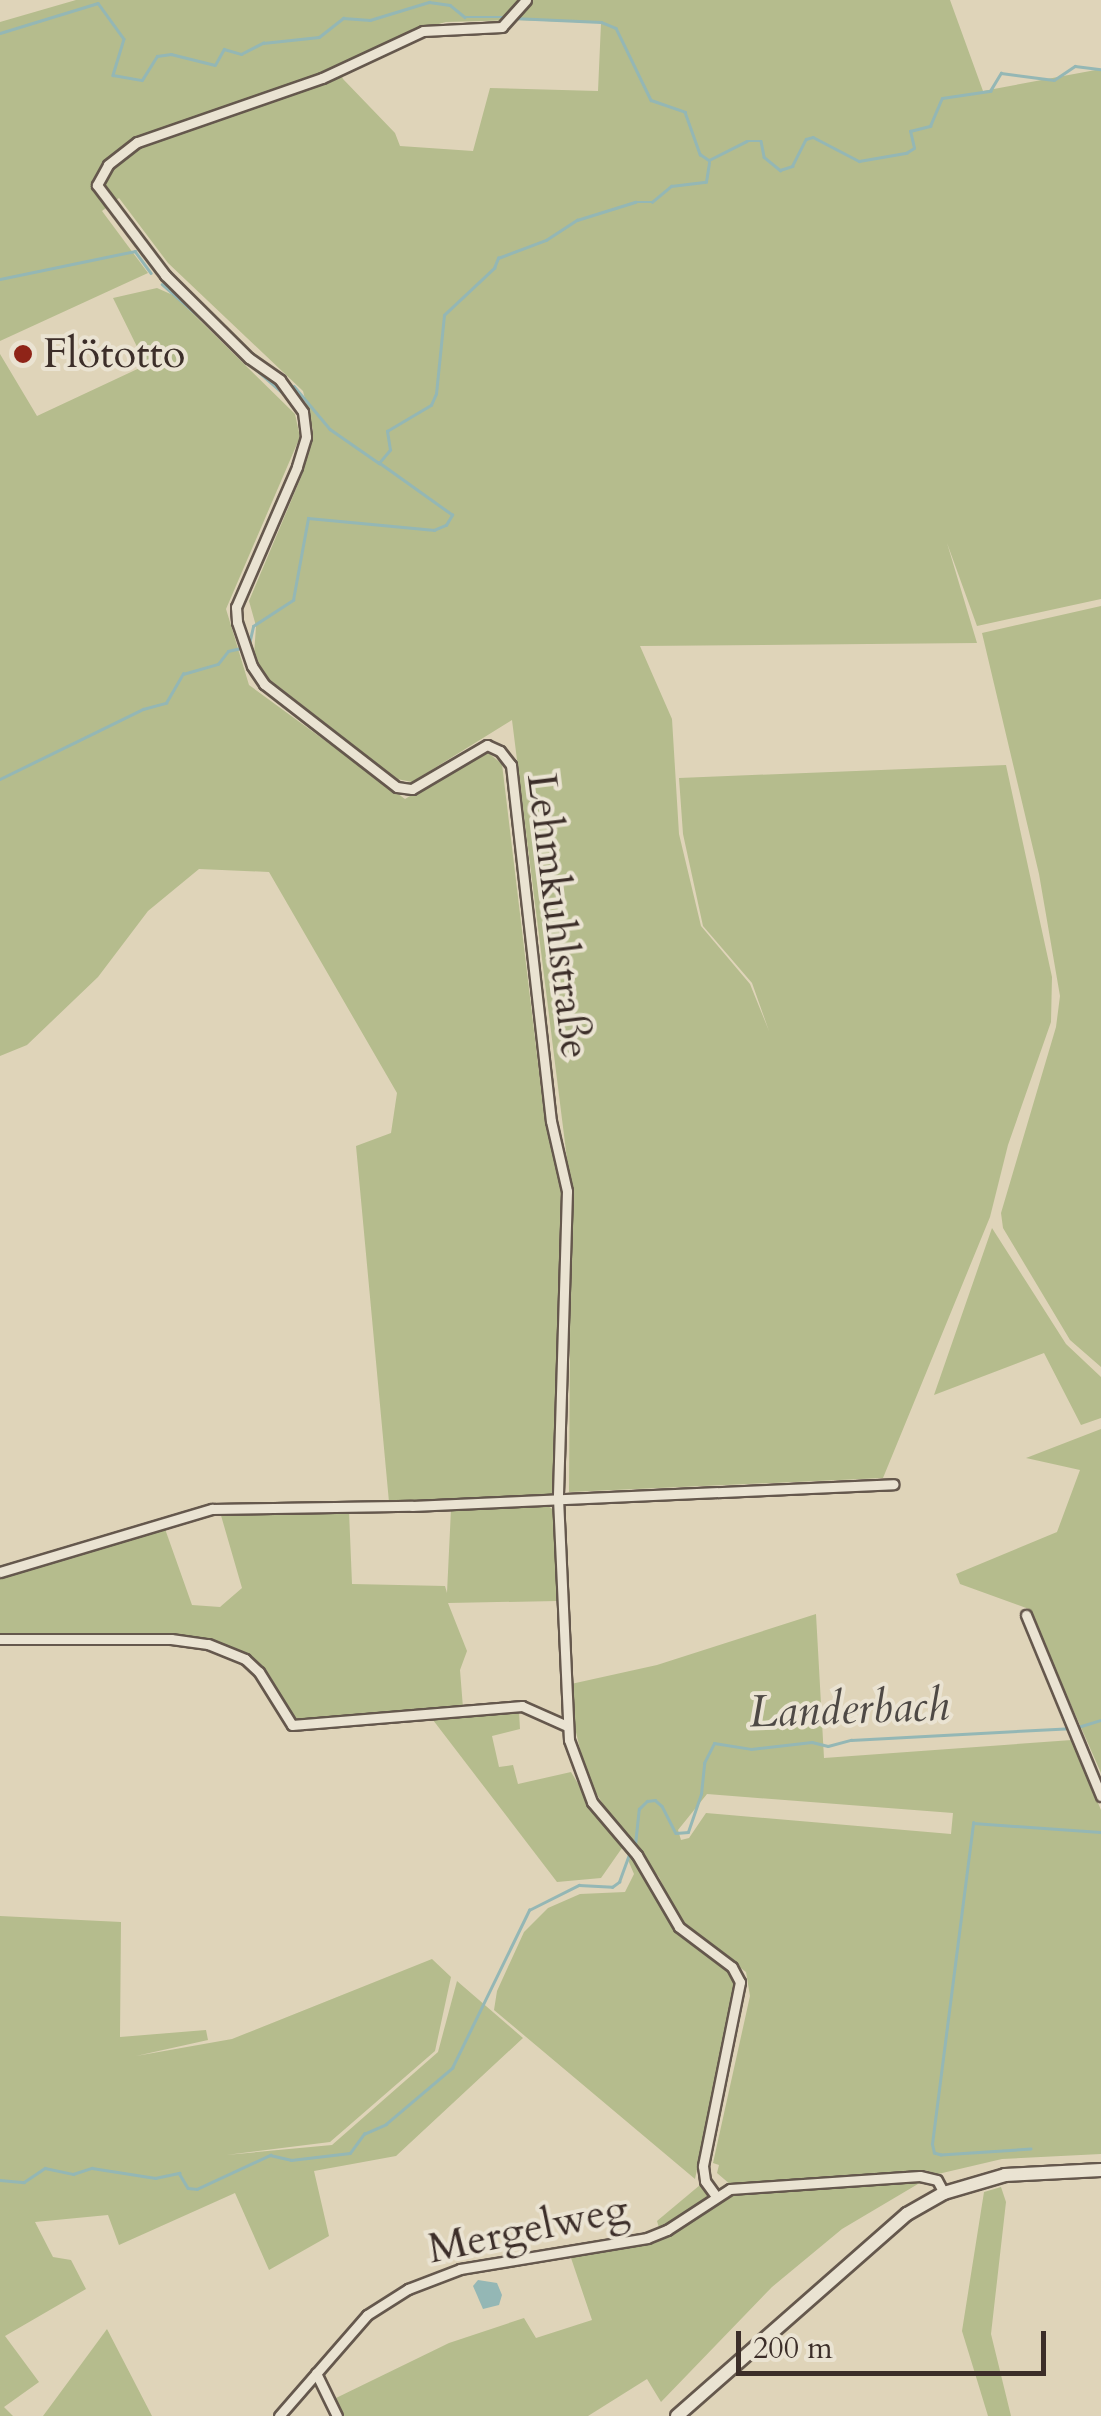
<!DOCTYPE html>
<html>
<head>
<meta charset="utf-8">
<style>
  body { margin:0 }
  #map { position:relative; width:1101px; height:2416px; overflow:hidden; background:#dfd4b9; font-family:Cardo,serif }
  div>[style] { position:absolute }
  .green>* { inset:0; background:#b5bc8d }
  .water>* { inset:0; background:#94b7b5 }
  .stream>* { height:2.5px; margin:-1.25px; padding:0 1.25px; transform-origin:1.25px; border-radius:1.25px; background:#94b7b5 }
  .roads { filter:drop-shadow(2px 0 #65584d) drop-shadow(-2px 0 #65584d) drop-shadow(0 2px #65584d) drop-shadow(0 -2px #65584d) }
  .minor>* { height:9px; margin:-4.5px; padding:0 4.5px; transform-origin:4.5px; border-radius:4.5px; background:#eae3d2 }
  .secondary>* { height:12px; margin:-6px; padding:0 6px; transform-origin:6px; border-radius:6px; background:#eae3d2 }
  .dots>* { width:28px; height:28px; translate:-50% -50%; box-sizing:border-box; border:5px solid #eae3d2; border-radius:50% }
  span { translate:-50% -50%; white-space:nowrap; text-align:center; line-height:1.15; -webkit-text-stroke:8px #eae3d2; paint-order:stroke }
  .poi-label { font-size:42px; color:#3c2e29 }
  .left { translate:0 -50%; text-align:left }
  .street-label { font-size:42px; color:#3c2e29 }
  .water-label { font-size:45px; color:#4e4945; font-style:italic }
  .scale { position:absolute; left:736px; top:2331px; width:310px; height:45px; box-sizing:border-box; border:5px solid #3c2e29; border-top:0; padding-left:12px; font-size:30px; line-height:35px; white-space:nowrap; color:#3c2e29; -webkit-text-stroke:8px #eae3d2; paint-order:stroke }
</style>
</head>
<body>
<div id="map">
  <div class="green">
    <i style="clip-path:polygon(evenodd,76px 0,950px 0,983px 91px,1101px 69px,1101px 599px,977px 626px,947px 543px,977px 643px,640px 646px,672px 719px,679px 834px,701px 926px,750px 984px,769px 1031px,752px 983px,703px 926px,683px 834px,679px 778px,1006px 765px,1052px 977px,1051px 1022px,1008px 1145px,990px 1217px,883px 1478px,569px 1492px,571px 1191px,512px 720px,412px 782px,397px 779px,264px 675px,254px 655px,256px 626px,249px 601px,302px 475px,313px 430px,303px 391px,168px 263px,119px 198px,102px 211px,148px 273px,0 341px,0 22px,76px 0,516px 20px,601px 23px,598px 91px,490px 88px,473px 151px,400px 146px,395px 133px,343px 79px,338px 67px,421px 29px,446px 22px,516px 20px)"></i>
    <i style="clip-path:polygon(157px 288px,175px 296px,295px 414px,300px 437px,226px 609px,249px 685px,405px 799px,486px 751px,502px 764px,545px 1122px,561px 1192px,552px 1494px,389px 1502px,356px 1146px,391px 1133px,397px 1093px,269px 872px,199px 869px,148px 911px,98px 977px,27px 1045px,0 1056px,0 354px,37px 416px,146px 365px,113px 298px)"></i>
    <i style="clip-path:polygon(1101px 606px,1101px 1367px,1070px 1340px,1003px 1228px,1001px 1213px,1056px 1027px,1060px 996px,1039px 874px,982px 633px)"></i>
    <i style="clip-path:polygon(992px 1228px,1066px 1344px,1101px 1377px,1101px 1418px,1081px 1425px,1044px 1353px,934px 1395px)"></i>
    <i style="clip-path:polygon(1101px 1429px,1101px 1773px,1029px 1609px,960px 1584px,956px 1574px,1057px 1532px,1080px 1470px,1026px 1458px)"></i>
    <i style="clip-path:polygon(545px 1504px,555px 1511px,557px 1601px,448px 1603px,467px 1651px,460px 1670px,463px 1708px,294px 1720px,269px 1674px,231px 1648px,210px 1641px,0 1636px,0 1576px,164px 1526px,192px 1605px,220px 1607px,242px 1588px,220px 1512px,349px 1511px,352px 1584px,445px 1586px,447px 1593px,451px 1509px)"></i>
    <i style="clip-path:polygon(evenodd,816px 1614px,824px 1758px,1072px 1740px,1101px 1810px,1101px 2154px,1002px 2159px,938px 2174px,925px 2170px,731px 2185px,717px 2173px,719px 2165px,713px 2163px,750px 1996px,746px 1972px,681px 1923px,659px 1877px,612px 1819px,587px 1778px,574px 1724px,571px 1684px,657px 1665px,816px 1614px,707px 1794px,953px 1813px,951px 1834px,706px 1813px,689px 1838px,681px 1840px,678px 1830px,707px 1794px)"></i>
    <i style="clip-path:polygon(519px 1711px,520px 1729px,492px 1736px,499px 1767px,513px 1765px,518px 1784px,571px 1772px,603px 1825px,622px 1848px,601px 1878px,557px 1882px,433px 1720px)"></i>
    <i style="clip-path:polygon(631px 1854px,674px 1928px,727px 1970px,735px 1984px,695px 2179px,494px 2010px,497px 1991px,524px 1932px,548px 1908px,580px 1894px,625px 1892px,634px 1874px,628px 1860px)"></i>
    <i style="clip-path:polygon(0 1916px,121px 1922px,120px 2037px,206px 2030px,208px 2040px,136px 2056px,232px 2039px,432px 1959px,451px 1977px,435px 2051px,330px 2142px,226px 2155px,332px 2145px,438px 2052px,457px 1981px,523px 2038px,396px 2156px,314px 2171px,329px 2236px,269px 2270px,235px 2193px,119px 2245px,108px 2215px,35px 2222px,53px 2257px,71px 2260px,86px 2289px,5px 2336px,39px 2382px,4px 2407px,13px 2416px,0 2416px)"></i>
    <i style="clip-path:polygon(923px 2181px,842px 2229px,772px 2287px,661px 2402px,647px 2379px,588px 2416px,344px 2416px,336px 2398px,449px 2343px,524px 2318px,536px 2338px,592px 2320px,570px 2255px,621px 2249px,669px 2235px,732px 2194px)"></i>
    <i style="clip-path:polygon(700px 2185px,708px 2197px,660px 2231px,657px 2221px)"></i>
    <i style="clip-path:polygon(1001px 2187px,1006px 2202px,991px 2334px,1011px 2416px,988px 2416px,962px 2331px,984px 2192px)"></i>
    <i style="clip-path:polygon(107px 2329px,152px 2416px,43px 2416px,60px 2393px)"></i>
  </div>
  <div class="water">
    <i style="clip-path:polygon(478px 2280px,497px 2283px,502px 2295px,499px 2305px,483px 2309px,473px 2286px)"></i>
  </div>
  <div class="stream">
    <i style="left:513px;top:18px;width:88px;rotate:2.6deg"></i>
    <i style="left:601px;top:22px;width:16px;rotate:22deg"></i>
    <i style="left:616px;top:28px;width:80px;rotate:64.1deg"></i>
    <i style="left:651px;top:100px;width:36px;rotate:19deg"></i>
    <i style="left:685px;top:112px;width:45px;rotate:70.3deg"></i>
    <i style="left:700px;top:154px;width:11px;rotate:34deg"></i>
    <i style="left:709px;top:160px;width:42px;rotate:-26.6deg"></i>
    <i style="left:747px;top:141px;width:14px"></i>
    <i style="left:761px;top:141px;width:16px;rotate:79deg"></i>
    <i style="left:764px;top:157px;width:21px;rotate:39deg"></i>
    <i style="left:780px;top:170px;width:13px;rotate:-18deg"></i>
    <i style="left:792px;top:166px;width:30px;rotate:-63deg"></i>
    <i style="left:806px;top:139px;width:7px;rotate:-16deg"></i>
    <i style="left:813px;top:137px;width:52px;rotate:27.6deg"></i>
    <i style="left:859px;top:161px;width:48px;rotate:-9.7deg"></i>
    <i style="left:906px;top:153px;width:9px;rotate:-32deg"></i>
    <i style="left:914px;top:148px;width:17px;rotate:-103deg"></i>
    <i style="left:910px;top:131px;width:21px;rotate:-14deg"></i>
    <i style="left:930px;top:126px;width:30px;rotate:-67deg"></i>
    <i style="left:942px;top:98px;width:49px;rotate:-8.3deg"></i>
    <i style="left:990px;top:91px;width:21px;rotate:-59deg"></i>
    <i style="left:1001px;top:73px;width:53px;rotate:7.5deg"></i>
    <i style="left:1054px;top:80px;width:25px;rotate:-34deg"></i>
    <i style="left:1075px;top:66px;width:26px;rotate:7deg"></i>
    <i style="left:0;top:33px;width:102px;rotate:-17deg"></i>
    <i style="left:98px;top:3px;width:44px;rotate:54.2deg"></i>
    <i style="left:124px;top:39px;width:38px;rotate:107deg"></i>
    <i style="left:113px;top:75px;width:29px;rotate:10deg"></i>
    <i style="left:142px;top:80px;width:28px;rotate:-58deg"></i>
    <i style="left:157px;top:56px;width:14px;rotate:-8deg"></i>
    <i style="left:171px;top:54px;width:45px;rotate:14deg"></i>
    <i style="left:215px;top:65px;width:18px;rotate:-61deg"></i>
    <i style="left:224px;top:49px;width:18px;rotate:16deg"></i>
    <i style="left:241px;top:54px;width:25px;rotate:-27deg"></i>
    <i style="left:263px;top:43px;width:56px;rotate:-6.1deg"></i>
    <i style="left:319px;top:37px;width:31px;rotate:-38deg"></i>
    <i style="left:343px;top:18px;width:27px;rotate:4deg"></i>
    <i style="left:370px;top:20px;width:62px;rotate:-17deg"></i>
    <i style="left:429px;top:2px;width:21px;rotate:8deg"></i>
    <i style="left:450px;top:5px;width:19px;rotate:39deg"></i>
    <i style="left:465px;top:17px;width:41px"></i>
    <i style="left:0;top:279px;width:138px;rotate:-11.7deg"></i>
    <i style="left:135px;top:251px;width:27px;rotate:54deg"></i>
    <i style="left:162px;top:284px;width:62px;rotate:41.1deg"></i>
    <i style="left:251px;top:365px;width:43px;rotate:41.2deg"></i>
    <i style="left:294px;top:386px;width:56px;rotate:50.1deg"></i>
    <i style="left:330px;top:429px;width:60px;rotate:34.8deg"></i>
    <i style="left:379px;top:463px;width:17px;rotate:-50deg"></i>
    <i style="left:390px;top:450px;width:19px;rotate:-99deg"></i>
    <i style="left:387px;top:431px;width:51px;rotate:-30.6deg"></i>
    <i style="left:431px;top:405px;width:12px;rotate:-66deg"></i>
    <i style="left:436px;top:394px;width:79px;rotate:-84.2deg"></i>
    <i style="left:444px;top:315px;width:69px;rotate:-43.2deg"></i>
    <i style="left:494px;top:268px;width:11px;rotate:-68deg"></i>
    <i style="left:498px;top:258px;width:51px;rotate:-20.6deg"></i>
    <i style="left:546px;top:240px;width:37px;rotate:-33deg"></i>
    <i style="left:577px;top:220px;width:61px;rotate:-17.2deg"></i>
    <i style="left:635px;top:202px;width:17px"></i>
    <i style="left:652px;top:202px;width:25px;rotate:-40deg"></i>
    <i style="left:671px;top:186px;width:35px;rotate:-7deg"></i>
    <i style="left:706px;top:182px;width:19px;rotate:-81deg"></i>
    <i style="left:249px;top:644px;width:18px;rotate:-77deg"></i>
    <i style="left:253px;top:626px;width:48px;rotate:-33deg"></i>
    <i style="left:293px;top:600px;width:83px;rotate:-79.6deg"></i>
    <i style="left:308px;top:518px;width:127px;rotate:5.4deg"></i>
    <i style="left:434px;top:530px;width:13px;rotate:-23deg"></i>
    <i style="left:446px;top:525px;width:12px;rotate:-59deg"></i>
    <i style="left:452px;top:515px;width:90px;rotate:-144.5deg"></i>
    <i style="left:0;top:779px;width:159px;rotate:-26.1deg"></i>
    <i style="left:143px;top:709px;width:24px;rotate:-15deg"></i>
    <i style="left:166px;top:703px;width:34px;rotate:-60deg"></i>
    <i style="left:183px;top:674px;width:36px;rotate:-16deg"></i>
    <i style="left:218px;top:664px;width:16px;rotate:-52deg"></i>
    <i style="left:228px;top:651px;width:13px;rotate:-13deg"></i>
    <i style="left:1078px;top:1727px;width:24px;rotate:-17deg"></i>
    <i style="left:635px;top:1845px;width:36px;rotate:-84deg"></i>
    <i style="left:639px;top:1809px;width:11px;rotate:-45deg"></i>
    <i style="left:647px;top:1801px;width:8px;rotate:-7deg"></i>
    <i style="left:655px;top:1800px;width:9px;rotate:41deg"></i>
    <i style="left:662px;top:1806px;width:30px;rotate:63deg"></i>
    <i style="left:676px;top:1833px;width:12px;rotate:-5deg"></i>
    <i style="left:688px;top:1832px;width:40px;rotate:-71.1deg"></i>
    <i style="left:701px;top:1794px;width:31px;rotate:-84deg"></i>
    <i style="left:704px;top:1763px;width:22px;rotate:-63deg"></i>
    <i style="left:714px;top:1743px;width:37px;rotate:9deg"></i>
    <i style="left:751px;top:1749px;width:61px;rotate:-6.5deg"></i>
    <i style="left:812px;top:1742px;width:16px;rotate:14deg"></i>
    <i style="left:828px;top:1746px;width:24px;rotate:-15deg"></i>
    <i style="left:851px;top:1740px;width:219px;rotate:-3.1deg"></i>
    <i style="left:1031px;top:2149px;width:90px;rotate:176.2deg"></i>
    <i style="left:941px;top:2155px;width:7px;rotate:-164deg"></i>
    <i style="left:934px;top:2153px;width:9px;rotate:-103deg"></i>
    <i style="left:932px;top:2144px;width:324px;rotate:-82.7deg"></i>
    <i style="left:973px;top:1823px;width:128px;rotate:4deg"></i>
    <i style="left:0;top:2180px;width:24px;rotate:5deg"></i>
    <i style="left:24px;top:2182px;width:25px;rotate:-34deg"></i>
    <i style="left:45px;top:2168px;width:29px;rotate:12deg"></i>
    <i style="left:73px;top:2174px;width:20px;rotate:-18deg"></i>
    <i style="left:92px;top:2168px;width:64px;rotate:9deg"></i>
    <i style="left:155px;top:2178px;width:25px;rotate:-12deg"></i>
    <i style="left:179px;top:2173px;width:17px;rotate:59deg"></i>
    <i style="left:188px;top:2188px;width:9px;rotate:6deg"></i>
    <i style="left:197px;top:2189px;width:81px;rotate:-25deg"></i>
    <i style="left:270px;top:2155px;width:22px;rotate:13deg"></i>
    <i style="left:291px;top:2160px;width:59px;rotate:-6.8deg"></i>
    <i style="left:350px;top:2153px;width:24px;rotate:-54deg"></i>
    <i style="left:364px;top:2134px;width:24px;rotate:-24deg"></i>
    <i style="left:386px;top:2124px;width:87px;rotate:-40.3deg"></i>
    <i style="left:452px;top:2068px;width:176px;rotate:-64deg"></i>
    <i style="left:529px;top:1910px;width:56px;rotate:-26.6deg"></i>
    <i style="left:579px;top:1885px;width:33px;rotate:3deg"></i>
    <i style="left:612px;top:1887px;width:9px;rotate:-36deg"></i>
    <i style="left:619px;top:1882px;width:32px;rotate:-70deg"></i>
  </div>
  <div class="roads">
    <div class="minor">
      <i style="left:526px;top:0;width:36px;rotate:132deg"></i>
      <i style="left:502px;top:27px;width:79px;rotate:177.1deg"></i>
      <i style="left:423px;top:31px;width:111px;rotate:155deg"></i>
      <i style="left:322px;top:78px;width:196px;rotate:160.9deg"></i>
      <i style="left:137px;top:142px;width:37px;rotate:142deg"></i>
      <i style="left:108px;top:165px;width:23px;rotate:119deg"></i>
      <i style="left:97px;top:185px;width:113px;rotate:52.9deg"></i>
      <i style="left:165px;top:275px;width:118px;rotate:44.7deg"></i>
      <i style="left:249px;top:358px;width:38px;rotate:35deg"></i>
      <i style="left:280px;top:380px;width:39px;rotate:54deg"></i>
      <i style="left:303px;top:412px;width:25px;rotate:83deg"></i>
      <i style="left:306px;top:437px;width:31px;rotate:107deg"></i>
      <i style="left:297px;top:467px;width:153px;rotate:113.5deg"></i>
      <i style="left:236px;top:607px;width:15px;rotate:86deg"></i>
      <i style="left:237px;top:622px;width:46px;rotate:71.2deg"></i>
      <i style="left:252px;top:666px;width:22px;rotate:56deg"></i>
      <i style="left:264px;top:684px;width:168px;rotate:37.8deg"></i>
      <i style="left:397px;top:787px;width:15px;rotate:8deg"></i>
      <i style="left:412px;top:789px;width:87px;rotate:-30.4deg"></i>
      <i style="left:487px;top:745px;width:14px;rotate:25deg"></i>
      <i style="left:500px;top:751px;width:18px;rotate:52deg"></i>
      <i style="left:511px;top:765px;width:358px;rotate:83.6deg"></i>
      <i style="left:551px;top:1121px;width:72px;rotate:77.1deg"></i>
      <i style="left:567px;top:1191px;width:307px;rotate:91.7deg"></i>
      <i style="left:558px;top:1498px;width:242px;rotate:87.4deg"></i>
      <i style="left:569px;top:1740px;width:66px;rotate:69.6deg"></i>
      <i style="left:592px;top:1802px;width:70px;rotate:49.7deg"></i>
      <i style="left:637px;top:1855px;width:83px;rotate:59.7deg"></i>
      <i style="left:679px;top:1927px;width:66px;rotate:37deg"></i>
      <i style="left:732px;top:1967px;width:17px;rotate:62deg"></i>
      <i style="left:740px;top:1982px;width:188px;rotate:101.4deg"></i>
      <i style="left:703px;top:2166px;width:15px;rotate:82deg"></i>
      <i style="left:705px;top:2181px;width:19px;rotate:54deg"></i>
      <i style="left:0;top:1572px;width:221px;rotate:-16.6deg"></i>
      <i style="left:212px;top:1509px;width:200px;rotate:-0.9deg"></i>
      <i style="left:412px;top:1506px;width:482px;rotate:-2.6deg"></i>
      <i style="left:1026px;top:1615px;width:196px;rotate:67.5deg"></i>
      <i style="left:0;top:1639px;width:171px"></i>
      <i style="left:171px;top:1639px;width:37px;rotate:8deg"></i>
      <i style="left:208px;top:1644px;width:40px;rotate:22deg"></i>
      <i style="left:245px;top:1659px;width:19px;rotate:43deg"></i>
      <i style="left:259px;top:1672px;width:62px;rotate:58.1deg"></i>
      <i style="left:292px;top:1725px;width:231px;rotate:-4.7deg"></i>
      <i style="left:522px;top:1706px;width:49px;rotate:24deg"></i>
      <i style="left:316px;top:2373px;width:48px;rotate:64deg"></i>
      <i style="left:279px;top:2416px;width:134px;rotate:-48.9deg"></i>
      <i style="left:367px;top:2315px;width:49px;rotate:-32.4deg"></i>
      <i style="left:408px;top:2289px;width:56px;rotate:-21deg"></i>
      <i style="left:460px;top:2269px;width:190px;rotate:-9.4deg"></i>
      <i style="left:647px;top:2238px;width:22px;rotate:-22deg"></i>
      <i style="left:667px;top:2230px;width:75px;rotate:-33.1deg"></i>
      <i style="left:730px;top:2189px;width:190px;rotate:-3.9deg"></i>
      <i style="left:920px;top:2176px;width:17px;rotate:13deg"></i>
      <i style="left:937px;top:2180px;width:15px;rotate:62deg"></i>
    </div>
    <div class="secondary">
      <i style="left:677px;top:2416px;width:306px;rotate:-41.3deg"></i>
      <i style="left:907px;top:2214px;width:43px;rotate:-29.6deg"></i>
      <i style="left:944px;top:2193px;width:64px;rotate:-16.4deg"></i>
      <i style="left:1005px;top:2175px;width:96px;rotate:-3deg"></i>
    </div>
  </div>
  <div class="dots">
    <i style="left:23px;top:354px;background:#8f2418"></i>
  </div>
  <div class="poi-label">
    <span class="left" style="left:43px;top:354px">Flötotto</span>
  </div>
  <div class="street-label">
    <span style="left:558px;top:916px;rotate:83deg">Lehmkuhlstraße</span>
    <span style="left:528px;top:2229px;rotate:-12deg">Mergelweg</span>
  </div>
  <div class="water-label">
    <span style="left:849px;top:1709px;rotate:-2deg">Landerbach</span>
  </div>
  <div class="scale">200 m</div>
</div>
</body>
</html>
